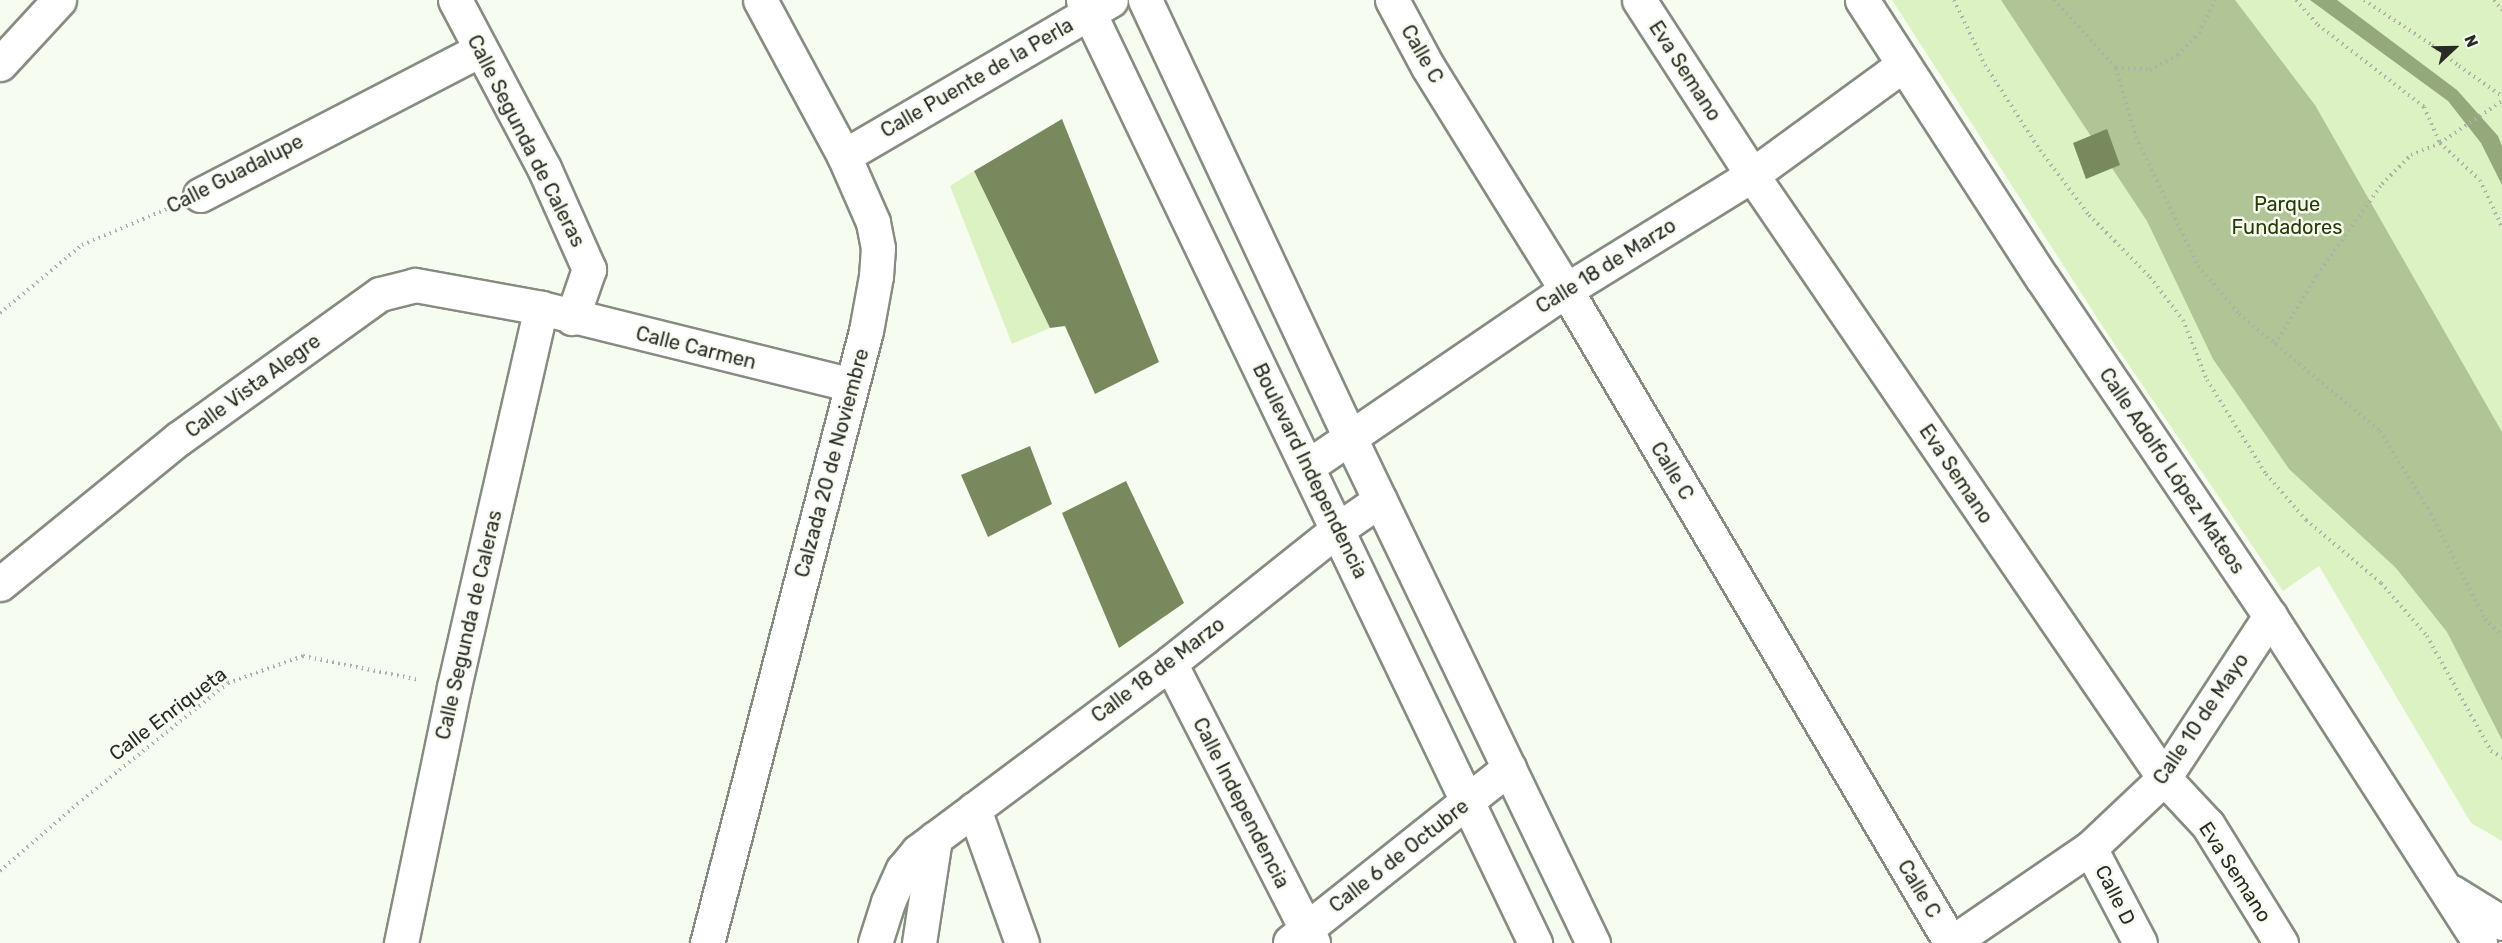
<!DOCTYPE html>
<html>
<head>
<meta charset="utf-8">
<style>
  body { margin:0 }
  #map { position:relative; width:2502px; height:943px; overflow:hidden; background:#f7fcf1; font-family:Rubik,sans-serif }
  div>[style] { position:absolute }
  .green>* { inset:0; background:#ddf2c2 }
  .forest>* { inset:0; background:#b0c496 }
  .water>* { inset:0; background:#95a87b }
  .building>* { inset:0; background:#77895d }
  .path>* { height:4px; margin-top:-2px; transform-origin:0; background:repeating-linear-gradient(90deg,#acb0a7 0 1.5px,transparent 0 6px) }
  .roads { filter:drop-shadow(2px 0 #878c82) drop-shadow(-2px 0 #878c82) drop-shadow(0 2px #878c82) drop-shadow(0 -2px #878c82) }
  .minor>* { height:33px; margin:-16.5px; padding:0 16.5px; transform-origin:16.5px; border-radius:16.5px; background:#fff }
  span { translate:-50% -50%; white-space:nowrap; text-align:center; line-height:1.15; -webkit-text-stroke:5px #f7fcf1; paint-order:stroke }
  .street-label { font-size:20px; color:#292a26 }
  .park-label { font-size:20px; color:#293a05 }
  .north { position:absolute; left:2424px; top:18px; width:60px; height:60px; -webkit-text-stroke:4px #f7fcf1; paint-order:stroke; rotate:68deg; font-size:16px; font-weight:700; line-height:24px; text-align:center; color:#292a26 }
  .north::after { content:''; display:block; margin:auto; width:21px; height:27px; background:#292a26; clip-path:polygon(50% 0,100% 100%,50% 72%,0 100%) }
</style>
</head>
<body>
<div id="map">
  <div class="green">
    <i style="clip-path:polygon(1892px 0,2502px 0,2502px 841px,2471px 823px,2319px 566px,2283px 591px,2107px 333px)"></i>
    <i style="clip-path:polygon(974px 171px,1050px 328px,1012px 344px,950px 186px)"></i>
  </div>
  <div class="forest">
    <i style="clip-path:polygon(2001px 0,2235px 0,2315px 105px,2502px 432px,2502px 740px,2447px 632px,2396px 568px,2289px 469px,2213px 359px,2147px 221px)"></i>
  </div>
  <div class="water">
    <i style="clip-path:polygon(2310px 0,2337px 0,2457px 90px,2498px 136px,2502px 146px,2502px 185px,2481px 143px,2448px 101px)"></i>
  </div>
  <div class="building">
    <i style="clip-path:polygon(1062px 119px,1159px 362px,1095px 394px,1065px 326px,1050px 328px,974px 171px)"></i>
    <i style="clip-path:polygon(2107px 129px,2120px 165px,2086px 179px,2073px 143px)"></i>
    <i style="clip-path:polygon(1030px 446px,1052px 504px,988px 537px,961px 475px)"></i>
    <i style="clip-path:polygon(1126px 481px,1184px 603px,1119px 648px,1062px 513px)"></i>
  </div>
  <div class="path">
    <i style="left:1954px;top:0;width:72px;rotate:64.5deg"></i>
    <i style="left:1985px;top:65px;width:101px;rotate:57.1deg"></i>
    <i style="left:2040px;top:150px;width:81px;rotate:53deg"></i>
    <i style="left:2089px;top:215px;width:87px;rotate:45.5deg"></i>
    <i style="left:2150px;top:277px;width:54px;rotate:52.5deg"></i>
    <i style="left:2183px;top:320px;width:65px;rotate:68.2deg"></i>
    <i style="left:2207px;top:380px;width:111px;rotate:57.9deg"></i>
    <i style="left:2266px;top:474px;width:61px;rotate:49deg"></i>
    <i style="left:2306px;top:520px;width:98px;rotate:40deg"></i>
    <i style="left:2381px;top:583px;width:70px;rotate:49deg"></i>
    <i style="left:2427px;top:636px;width:132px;rotate:60.9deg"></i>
    <i style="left:2491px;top:751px;width:13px;rotate:29deg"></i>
    <i style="left:2054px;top:0;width:92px;rotate:47.6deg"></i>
    <i style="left:2116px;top:68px;width:72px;rotate:73.8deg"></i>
    <i style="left:2136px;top:137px;width:143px;rotate:64.3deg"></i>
    <i style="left:2198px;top:266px;width:63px;rotate:49.5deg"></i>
    <i style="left:2239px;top:314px;width:183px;rotate:39.7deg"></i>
    <i style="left:2380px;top:431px;width:97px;rotate:58.4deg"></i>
    <i style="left:2431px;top:514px;width:118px;rotate:62.8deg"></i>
    <i style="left:2485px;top:619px;width:24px;rotate:45deg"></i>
    <i style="left:2296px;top:0;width:33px;rotate:49deg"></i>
    <i style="left:2318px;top:25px;width:134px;rotate:37.7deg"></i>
    <i style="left:2424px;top:107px;width:39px;rotate:66deg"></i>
    <i style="left:2440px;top:143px;width:54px;rotate:42.8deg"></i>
    <i style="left:2480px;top:180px;width:52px;rotate:64.9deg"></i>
    <i style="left:2364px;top:0;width:82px;rotate:33.5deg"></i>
    <i style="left:2432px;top:45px;width:34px;rotate:38deg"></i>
    <i style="left:2459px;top:66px;width:52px;rotate:34.9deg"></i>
    <i style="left:2494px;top:0;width:13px;rotate:51deg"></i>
    <i style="left:2116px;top:68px;width:34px;rotate:3deg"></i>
    <i style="left:2150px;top:70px;width:32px;rotate:-28deg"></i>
    <i style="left:2178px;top:55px;width:30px;rotate:-46deg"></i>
    <i style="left:2199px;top:33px;width:37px;rotate:-64deg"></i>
    <i style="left:0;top:313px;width:107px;rotate:-39.7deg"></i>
    <i style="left:82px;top:245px;width:95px;rotate:-23deg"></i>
    <i style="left:2275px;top:344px;width:81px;rotate:-58.7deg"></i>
    <i style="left:2317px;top:275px;width:112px;rotate:-54.5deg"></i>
    <i style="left:2382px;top:184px;width:41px;rotate:-45deg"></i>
    <i style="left:2411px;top:155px;width:31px;rotate:-22deg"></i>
    <i style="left:2440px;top:143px;width:75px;rotate:-34.1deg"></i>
    <i style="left:0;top:871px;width:108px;rotate:-40.9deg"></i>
    <i style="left:82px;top:800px;width:187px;rotate:-38.7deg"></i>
    <i style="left:228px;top:683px;width:80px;rotate:-19.8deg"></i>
    <i style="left:303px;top:656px;width:119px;rotate:11.6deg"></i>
  </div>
  <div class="roads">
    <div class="minor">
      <i style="left:455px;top:0;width:190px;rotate:62.1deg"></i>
      <i style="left:544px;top:168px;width:111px;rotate:66deg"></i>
      <i style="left:589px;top:269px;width:52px;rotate:109.1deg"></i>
      <i style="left:1083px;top:0;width:1046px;rotate:64.39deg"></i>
      <i style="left:1145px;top:0;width:481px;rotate:64.9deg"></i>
      <i style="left:1349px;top:436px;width:563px;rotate:64.3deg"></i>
      <i style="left:1392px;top:0;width:76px;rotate:61.8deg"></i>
      <i style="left:1428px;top:67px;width:262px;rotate:58.2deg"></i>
      <i style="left:1566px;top:290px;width:758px;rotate:59.48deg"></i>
      <i style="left:1639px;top:0;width:208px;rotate:57.1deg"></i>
      <i style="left:1752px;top:175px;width:730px;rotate:55.66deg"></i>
      <i style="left:2164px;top:778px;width:64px;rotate:46.9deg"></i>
      <i style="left:2208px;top:825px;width:139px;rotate:58.3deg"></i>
      <i style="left:1862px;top:0;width:331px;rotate:57.1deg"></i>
      <i style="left:2042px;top:278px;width:408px;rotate:56deg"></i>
      <i style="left:2270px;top:616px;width:389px;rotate:57.3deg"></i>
      <i style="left:0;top:64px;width:87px;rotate:-47.3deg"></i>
      <i style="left:844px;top:156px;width:309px;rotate:-30.3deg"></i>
      <i style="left:200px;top:195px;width:315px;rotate:-27.4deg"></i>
      <i style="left:1308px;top:466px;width:312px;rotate:-34.3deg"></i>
      <i style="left:1566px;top:290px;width:219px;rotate:-31.7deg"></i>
      <i style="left:1752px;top:175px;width:187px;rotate:-36.1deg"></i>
      <i style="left:0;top:584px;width:230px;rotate:-39.2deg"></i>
      <i style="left:178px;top:439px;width:249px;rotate:-35.7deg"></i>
      <i style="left:380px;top:294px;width:36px;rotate:-14deg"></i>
      <i style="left:415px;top:285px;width:128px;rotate:10.3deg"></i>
      <i style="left:541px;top:308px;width:320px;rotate:13.9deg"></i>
      <i style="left:1170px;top:663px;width:314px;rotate:62.9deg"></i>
      <i style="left:974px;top:809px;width:142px;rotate:70.3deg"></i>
      <i style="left:2090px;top:848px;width:107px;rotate:62.2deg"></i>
      <i style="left:2452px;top:892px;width:59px;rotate:31.8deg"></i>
      <i style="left:1290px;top:942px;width:280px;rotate:-38.5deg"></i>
      <i style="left:401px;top:943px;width:261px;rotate:-78.3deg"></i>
      <i style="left:454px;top:687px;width:389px;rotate:-77.1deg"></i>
      <i style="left:707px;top:943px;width:632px;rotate:-75.44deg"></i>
      <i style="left:866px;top:331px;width:56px;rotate:-79.7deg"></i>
      <i style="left:876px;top:276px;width:28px;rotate:-86deg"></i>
      <i style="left:878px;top:248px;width:26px;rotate:-101deg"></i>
      <i style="left:873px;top:222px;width:72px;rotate:-113.7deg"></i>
      <i style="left:844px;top:156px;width:177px;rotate:-118.3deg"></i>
      <i style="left:875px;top:943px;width:43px;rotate:-72.4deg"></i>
      <i style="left:888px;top:902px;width:36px;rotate:-66deg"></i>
      <i style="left:903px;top:869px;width:23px;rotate:-50deg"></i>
      <i style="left:918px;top:851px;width:314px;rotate:-36.7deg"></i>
      <i style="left:1170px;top:663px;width:215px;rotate:-38.6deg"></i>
      <i style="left:1338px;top:529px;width:51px;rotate:-34.6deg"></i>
      <i style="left:919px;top:943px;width:106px;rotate:-81.3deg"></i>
      <i style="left:1951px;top:943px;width:168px;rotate:-34.4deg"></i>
      <i style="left:2090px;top:848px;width:102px;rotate:-43.4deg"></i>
      <i style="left:2164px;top:778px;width:194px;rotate:-56.8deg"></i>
    </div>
  </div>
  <div class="street-label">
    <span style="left:1422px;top:54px;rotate:60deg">Calle C</span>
    <span style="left:1685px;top:71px;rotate:57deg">Eva Semano</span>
    <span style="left:977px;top:78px;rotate:-30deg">Calle Puente de la Perla</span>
    <span style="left:526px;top:141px;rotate:63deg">Calle Segunda de Caleras</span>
    <span style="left:235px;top:174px;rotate:-27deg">Calle Guadalupe</span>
    <span style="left:1606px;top:266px;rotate:-32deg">Calle 18 de Marzo</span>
    <span style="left:696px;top:348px;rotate:14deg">Calle Carmen</span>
    <span style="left:253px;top:386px;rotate:-36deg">Calle Vista Alegre</span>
    <span style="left:832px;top:463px;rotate:-75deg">Calzada 20 de Noviembre</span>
    <span style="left:1310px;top:471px;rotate:64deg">Boulevard Independencia</span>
    <span style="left:1672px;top:471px;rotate:59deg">Calle C</span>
    <span style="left:2172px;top:471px;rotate:56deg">Calle Adolfo López Mateos</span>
    <span style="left:1956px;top:474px;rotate:56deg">Eva Semano</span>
    <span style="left:469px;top:625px;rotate:-77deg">Calle Segunda de Caleras</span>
    <span style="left:1158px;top:670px;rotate:-37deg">Calle 18 de Marzo</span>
    <span style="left:168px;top:714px;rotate:-37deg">Calle Enriqueta</span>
    <span style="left:2201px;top:719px;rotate:-56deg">Calle 10 de Mayo</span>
    <span style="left:1241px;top:803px;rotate:63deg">Calle Independencia</span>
    <span style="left:1399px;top:856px;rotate:-38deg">Calle 6 de Octubre</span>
    <span style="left:2235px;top:872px;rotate:57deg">Eva Semano</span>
    <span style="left:1919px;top:889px;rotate:59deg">Calle C</span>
    <span style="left:2115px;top:895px;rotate:63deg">Calle D</span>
  </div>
  <div class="park-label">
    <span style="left:2287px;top:216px">Parque<br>Fundadores</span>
  </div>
  <div class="north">N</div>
</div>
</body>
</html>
